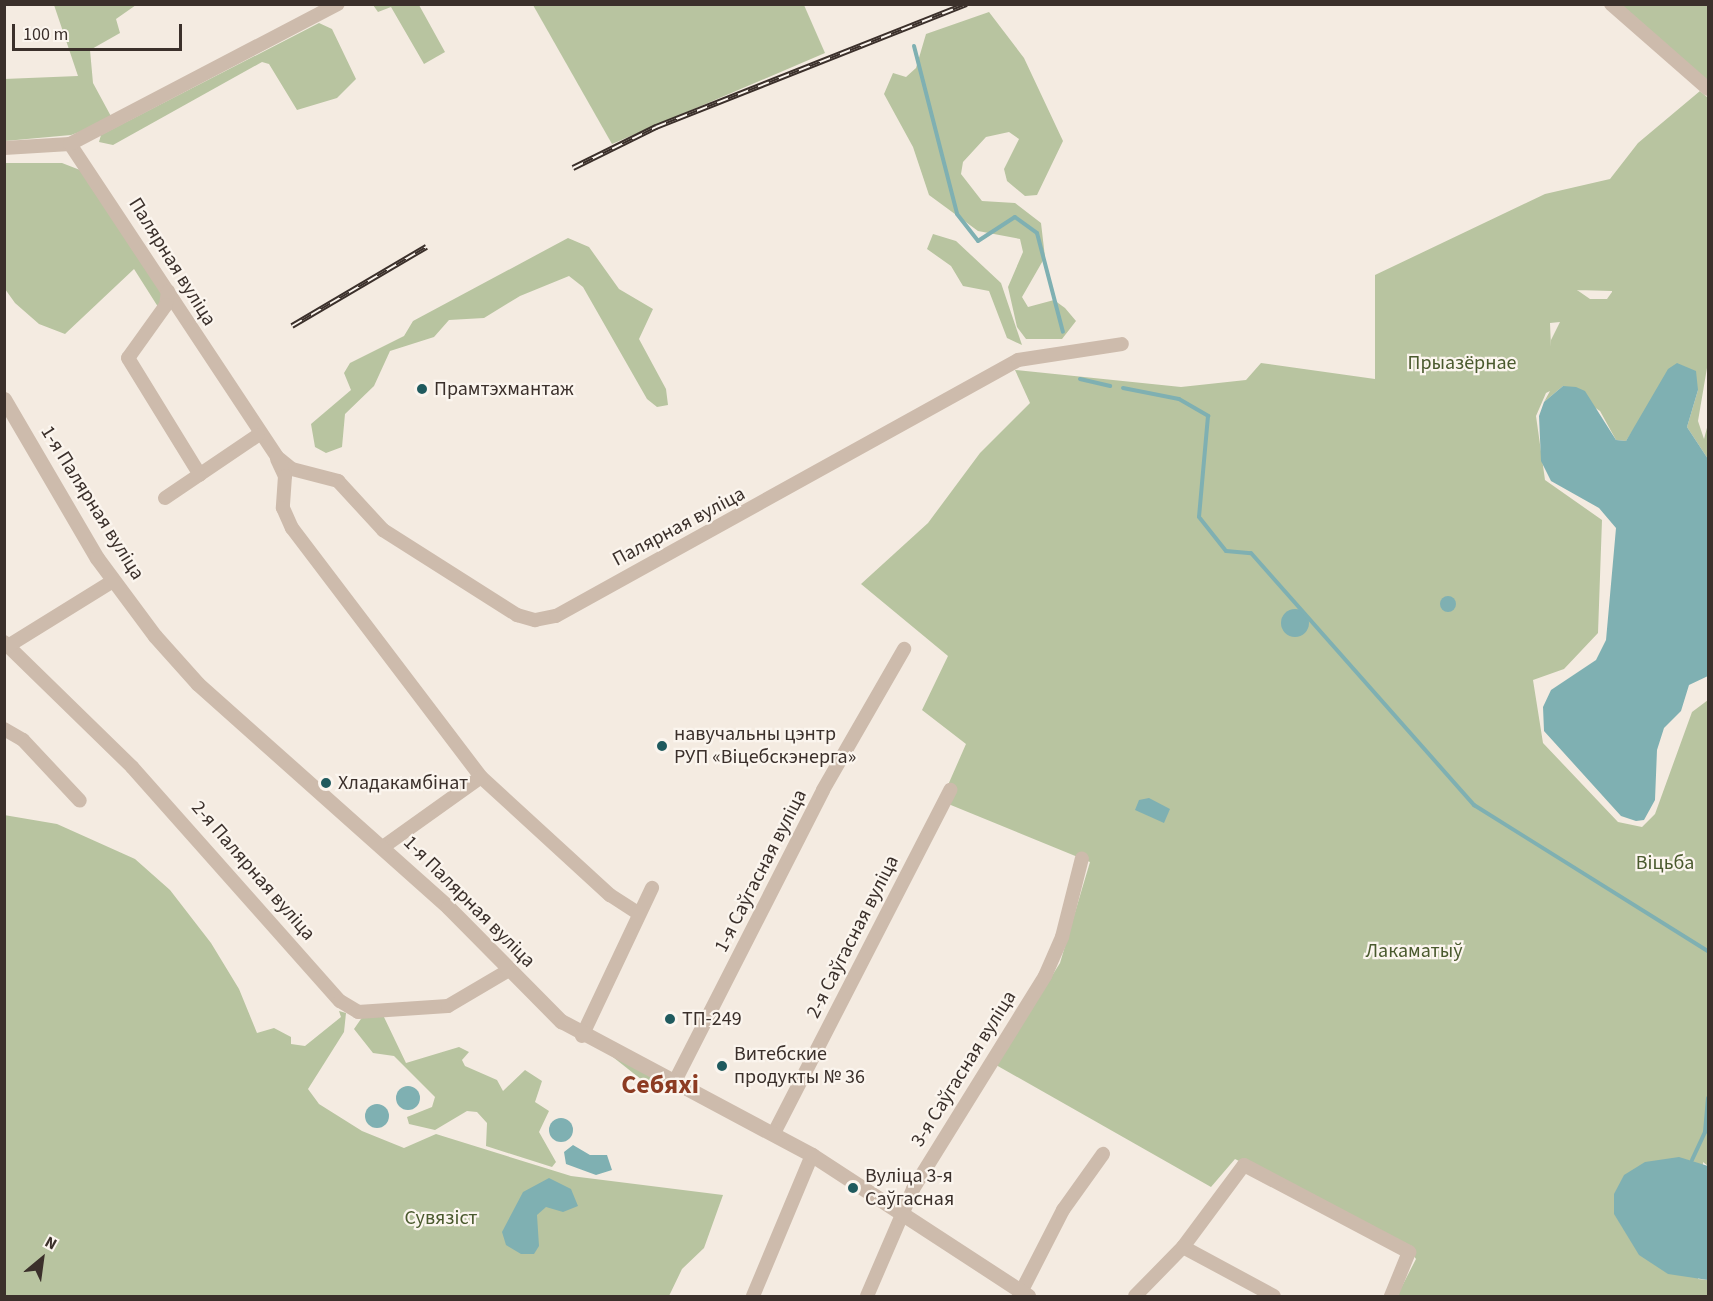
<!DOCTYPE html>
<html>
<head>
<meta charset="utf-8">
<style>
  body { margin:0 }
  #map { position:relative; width:1713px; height:1301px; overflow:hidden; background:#f4ebe1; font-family:"Source Sans 3",sans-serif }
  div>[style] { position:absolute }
  .green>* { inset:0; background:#b8c4a0 }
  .water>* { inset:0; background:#7fb0b2 }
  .round { border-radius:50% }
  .stream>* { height:4px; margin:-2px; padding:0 2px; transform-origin:2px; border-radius:2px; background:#7fb0b2 }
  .minor>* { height:14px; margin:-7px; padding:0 7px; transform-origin:7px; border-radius:7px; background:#cdbbac }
  .tertiary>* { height:15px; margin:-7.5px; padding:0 7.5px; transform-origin:7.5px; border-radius:7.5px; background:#cdbbac }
  .rail>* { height:6px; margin-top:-3px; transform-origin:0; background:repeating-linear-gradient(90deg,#fbf5ee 0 11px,#3b302b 0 22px); box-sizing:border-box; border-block:2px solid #3b302b }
  .dots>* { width:16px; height:16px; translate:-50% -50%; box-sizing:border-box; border:3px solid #fbf5ee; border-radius:50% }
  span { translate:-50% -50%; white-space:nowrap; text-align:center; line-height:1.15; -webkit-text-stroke:4.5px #fbf5ee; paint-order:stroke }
  .street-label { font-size:20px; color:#3b302b }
  .park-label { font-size:20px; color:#4a5a2e }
  .poi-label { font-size:20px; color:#3b302b }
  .left { translate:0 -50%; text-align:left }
  .district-label { font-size:26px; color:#8c3b22; font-weight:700 }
  .frame { position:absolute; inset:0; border:6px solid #3b302b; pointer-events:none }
  .north { position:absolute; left:12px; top:1229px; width:60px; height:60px; -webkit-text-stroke:4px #fbf5ee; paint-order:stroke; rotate:29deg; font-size:16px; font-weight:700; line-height:24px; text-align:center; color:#3b302b }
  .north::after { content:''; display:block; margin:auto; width:21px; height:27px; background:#3b302b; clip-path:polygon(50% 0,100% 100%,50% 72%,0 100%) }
  .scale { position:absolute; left:12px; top:24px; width:170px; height:27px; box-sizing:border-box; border:3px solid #3b302b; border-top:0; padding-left:8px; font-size:18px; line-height:21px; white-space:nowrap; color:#3b302b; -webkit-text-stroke:4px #fbf5ee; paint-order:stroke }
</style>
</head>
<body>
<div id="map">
  <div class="green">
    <i style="clip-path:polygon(54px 5px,136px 5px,116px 19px,120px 33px,90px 50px,93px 83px,113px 120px,71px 135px,5px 141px,4px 79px,78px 76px)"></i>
    <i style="clip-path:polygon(373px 5px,419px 5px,445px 52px,424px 64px,391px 7px,378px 12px)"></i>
    <i style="clip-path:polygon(533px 5px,804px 5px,825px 53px,612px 144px)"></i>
    <i style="clip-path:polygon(1621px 5px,1708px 5px,1708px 83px)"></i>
    <i style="clip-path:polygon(989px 12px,1024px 58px,1063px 141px,1037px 195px,1025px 196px,1007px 181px,1004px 169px,1019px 139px,1009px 132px,986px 137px,963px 162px,961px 174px,982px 201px,1015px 203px,1041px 223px,1045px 257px,1022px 297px,1028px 307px,1054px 300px,1065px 308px,1076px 321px,1062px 339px,1026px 339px,1017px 327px,1008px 287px,1023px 252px,1020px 239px,978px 231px,929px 195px,913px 147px,884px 94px,893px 73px,906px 77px,916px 68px,926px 34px)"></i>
    <i style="clip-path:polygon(319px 23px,332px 29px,356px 79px,337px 98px,297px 110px,269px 64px,262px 62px,113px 145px,99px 142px,101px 135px)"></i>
    <i style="clip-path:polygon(evenodd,1700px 91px,1708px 98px,1708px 362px,1698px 421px,1704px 439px,1708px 424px,1708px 459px,1687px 427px,1698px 390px,1648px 407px,1626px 441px,1616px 440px,1600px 411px,1563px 386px,1544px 402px,1550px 391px,1546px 393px,1536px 416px,1545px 480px,1602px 520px,1598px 633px,1564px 669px,1533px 680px,1543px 743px,1618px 822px,1642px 827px,1655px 814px,1692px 712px,1708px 700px,1708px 1166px,1703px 1162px,1698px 1279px,1708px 1280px,1708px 1296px,1397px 1296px,1416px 1259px,1406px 1245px,1235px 1159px,1211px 1187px,996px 1065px,1060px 963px,1090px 862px,941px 801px,966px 744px,922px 710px,948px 656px,861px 584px,928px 523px,980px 453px,1030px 403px,1015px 370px,1181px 387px,1246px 380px,1261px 363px,1375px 379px,1375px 275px,1545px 194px,1610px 179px,1638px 143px,1700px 91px,1577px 290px,1612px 291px,1612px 292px,1607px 299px,1590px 299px,1577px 290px,1700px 91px,1560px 322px,1551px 340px,1551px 347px,1550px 323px,1560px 322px)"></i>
    <i style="clip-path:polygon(5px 163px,62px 163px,80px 170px,163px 295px,160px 310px,134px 269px,65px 334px,39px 324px,15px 303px,5px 289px)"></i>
    <i style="clip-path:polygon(933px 234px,956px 241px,1001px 283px,1022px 345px,1007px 338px,989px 291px,963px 286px,951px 266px,927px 249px)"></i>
    <i style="clip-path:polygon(568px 238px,589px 247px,619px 289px,653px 309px,639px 339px,666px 389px,668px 405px,657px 407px,647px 399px,583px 287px,569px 276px,520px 296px,484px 318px,449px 320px,434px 337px,390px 351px,374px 386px,345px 414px,342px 447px,326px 453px,315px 447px,311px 424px,351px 390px,344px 373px,350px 363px,404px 336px,413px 321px)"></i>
    <i style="clip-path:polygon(4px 815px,57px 824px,135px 859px,170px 890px,211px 943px,239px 989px,257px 1033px,274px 1028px,291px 1037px,291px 1044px,305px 1046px,341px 1017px,339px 1011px,346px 1013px,344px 1032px,308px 1089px,319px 1104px,362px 1131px,404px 1148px,436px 1134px,571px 1176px,723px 1195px,704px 1248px,682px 1269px,669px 1296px,5px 1296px)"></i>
    <i style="clip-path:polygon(383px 1015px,406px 1063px,459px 1047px,469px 1052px,462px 1060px,465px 1066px,497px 1080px,503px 1091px,525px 1070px,542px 1081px,535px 1102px,549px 1111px,539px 1132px,556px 1162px,552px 1167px,486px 1146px,487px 1123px,477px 1112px,467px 1111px,435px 1130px,409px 1124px,407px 1117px,432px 1107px,435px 1097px,394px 1056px,373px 1053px,354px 1029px,363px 1016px)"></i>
    <i style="clip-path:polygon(604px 1050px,680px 1092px,647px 1084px)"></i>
  </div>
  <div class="water">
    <i style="clip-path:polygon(1677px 363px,1696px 371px,1698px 390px,1687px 427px,1708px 459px,1708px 676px,1689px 685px,1681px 711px,1664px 728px,1657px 750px,1655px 800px,1644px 820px,1636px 821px,1621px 816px,1544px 731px,1543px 707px,1551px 690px,1596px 660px,1606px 640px,1616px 528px,1599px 508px,1551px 481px,1541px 461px,1539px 416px,1544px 402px,1563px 386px,1576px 387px,1585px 391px,1616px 440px,1626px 441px,1668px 369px)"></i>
    <i class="round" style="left:1440px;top:596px;width:16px;height:16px"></i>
    <i class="round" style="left:1281px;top:609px;width:28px;height:28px"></i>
    <i style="clip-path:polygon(1149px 798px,1170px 809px,1164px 823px,1135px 810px,1139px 800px)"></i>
    <i class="round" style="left:396px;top:1086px;width:24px;height:24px"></i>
    <i class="round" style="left:365px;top:1104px;width:24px;height:24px"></i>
    <i class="round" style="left:549px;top:1118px;width:24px;height:24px"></i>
    <i style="clip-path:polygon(573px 1145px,590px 1155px,607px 1155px,612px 1170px,596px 1175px,566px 1164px,564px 1152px)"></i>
    <i style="clip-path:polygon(1679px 1157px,1708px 1166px,1708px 1280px,1668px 1274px,1639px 1255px,1614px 1214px,1614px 1194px,1624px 1175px,1645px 1162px)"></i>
    <i style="clip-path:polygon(549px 1178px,571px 1189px,578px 1206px,563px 1212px,546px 1207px,537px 1215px,539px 1246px,534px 1254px,521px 1254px,506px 1245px,502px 1232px,523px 1192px)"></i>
  </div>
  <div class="stream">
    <i style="left:914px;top:46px;width:173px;rotate:75.6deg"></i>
    <i style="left:957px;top:214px;width:34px;rotate:52deg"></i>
    <i style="left:978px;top:241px;width:44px;rotate:-33deg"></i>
    <i style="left:1015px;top:217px;width:27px;rotate:36deg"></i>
    <i style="left:1037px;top:233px;width:102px;rotate:75.3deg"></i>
    <i style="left:1080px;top:379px;width:31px;rotate:13deg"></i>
    <i style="left:1123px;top:388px;width:57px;rotate:11.1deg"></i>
    <i style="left:1179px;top:399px;width:34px;rotate:30deg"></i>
    <i style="left:1208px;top:416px;width:101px;rotate:95.1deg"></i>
    <i style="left:1199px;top:517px;width:43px;rotate:51.5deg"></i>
    <i style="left:1226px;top:551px;width:25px;rotate:5deg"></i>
    <i style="left:1251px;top:553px;width:337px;rotate:48.5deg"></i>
    <i style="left:1474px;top:805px;width:276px;rotate:32deg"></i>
    <i style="left:1692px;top:1160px;width:31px;rotate:-65deg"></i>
    <i style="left:1705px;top:1132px;width:34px;rotate:-85deg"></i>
  </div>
  <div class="minor">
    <i style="left:1611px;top:4px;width:129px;rotate:41.2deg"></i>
    <i style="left:70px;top:144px;width:375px;rotate:56.5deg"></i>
    <i style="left:277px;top:457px;width:19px;rotate:39deg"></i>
    <i style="left:292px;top:469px;width:48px;rotate:14.6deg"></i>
    <i style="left:338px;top:481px;width:67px;rotate:47.4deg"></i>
    <i style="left:383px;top:530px;width:159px;rotate:32.4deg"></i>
    <i style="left:517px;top:615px;width:19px;rotate:16deg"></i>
    <i style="left:535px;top:620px;width:21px;rotate:-11deg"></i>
    <i style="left:556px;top:616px;width:528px;rotate:-28.99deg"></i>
    <i style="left:1018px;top:360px;width:105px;rotate:-8.7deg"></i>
    <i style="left:4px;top:148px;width:66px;rotate:-3.5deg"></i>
    <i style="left:70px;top:144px;width:302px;rotate:-27.6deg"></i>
    <i style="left:168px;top:291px;width:14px;rotate:98deg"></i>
    <i style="left:166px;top:305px;width:65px;rotate:125.6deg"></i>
    <i style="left:128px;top:358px;width:137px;rotate:58.4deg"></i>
    <i style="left:277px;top:459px;width:19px;rotate:65deg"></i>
    <i style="left:285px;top:476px;width:32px;rotate:94deg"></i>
    <i style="left:283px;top:508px;width:22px;rotate:66deg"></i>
    <i style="left:292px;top:528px;width:313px;rotate:52.8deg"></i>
    <i style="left:481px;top:777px;width:175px;rotate:42.5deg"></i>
    <i style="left:610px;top:895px;width:33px;rotate:33deg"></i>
    <i style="left:165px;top:498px;width:112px;rotate:-34.1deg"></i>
    <i style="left:4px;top:642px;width:179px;rotate:44.3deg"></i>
    <i style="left:132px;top:767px;width:313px;rotate:48.4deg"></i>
    <i style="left:340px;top:1001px;width:21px;rotate:31deg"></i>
    <i style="left:358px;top:1012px;width:90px;rotate:-3.8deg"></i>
    <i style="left:448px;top:1006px;width:71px;rotate:-30.5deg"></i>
    <i style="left:8px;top:646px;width:123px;rotate:-31.8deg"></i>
    <i style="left:4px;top:729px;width:22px;rotate:30deg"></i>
    <i style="left:23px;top:740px;width:83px;rotate:46.9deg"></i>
    <i style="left:383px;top:847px;width:120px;rotate:-35.5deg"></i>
    <i style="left:582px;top:1036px;width:164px;rotate:-64.7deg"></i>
    <i style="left:675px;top:1081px;width:326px;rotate:-63deg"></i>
    <i style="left:823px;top:790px;width:163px;rotate:-60.1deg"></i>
    <i style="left:774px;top:1133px;width:386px;rotate:-62.8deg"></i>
    <i style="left:1183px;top:1247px;width:103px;rotate:28.3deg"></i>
    <i style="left:753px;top:1296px;width:153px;rotate:-67.3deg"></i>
    <i style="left:867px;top:1296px;width:116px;rotate:-66.7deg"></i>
    <i style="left:913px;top:1189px;width:251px;rotate:-58.2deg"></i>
    <i style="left:1045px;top:976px;width:43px;rotate:-66.4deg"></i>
    <i style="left:1062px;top:937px;width:81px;rotate:-75.8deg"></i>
    <i style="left:1019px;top:1296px;width:97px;rotate:-62.9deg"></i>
    <i style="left:1063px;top:1210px;width:69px;rotate:-54.5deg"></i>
    <i style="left:1135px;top:1296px;width:69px;rotate:-45.6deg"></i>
    <i style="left:1183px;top:1247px;width:102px;rotate:-53.4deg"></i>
    <i style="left:1244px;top:1165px;width:187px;rotate:27.8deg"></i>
    <i style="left:1409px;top:1252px;width:48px;rotate:112.2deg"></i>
  </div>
  <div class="tertiary">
    <i style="left:4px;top:399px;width:184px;rotate:59.7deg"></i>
    <i style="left:97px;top:558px;width:97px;rotate:53.4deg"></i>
    <i style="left:155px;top:636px;width:64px;rotate:48.1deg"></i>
    <i style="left:198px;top:684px;width:335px;rotate:41.7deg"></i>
    <i style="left:448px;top:907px;width:161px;rotate:45.3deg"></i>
    <i style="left:561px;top:1021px;width:285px;rotate:28.1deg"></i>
    <i style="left:812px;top:1155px;width:258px;rotate:33.1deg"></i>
  </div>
  <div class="rail">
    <i style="left:573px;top:168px;width:93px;rotate:-26.3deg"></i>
    <i style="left:656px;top:127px;width:334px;rotate:-21.6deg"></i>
    <i style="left:292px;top:326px;width:156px;rotate:-30.5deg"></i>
  </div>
  <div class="dots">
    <i style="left:422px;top:389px;background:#1f5a5e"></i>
    <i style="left:662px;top:746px;background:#1f5a5e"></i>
    <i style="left:326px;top:783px;background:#1f5a5e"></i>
    <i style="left:670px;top:1019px;background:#1f5a5e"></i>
    <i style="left:722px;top:1066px;background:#1f5a5e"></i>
    <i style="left:853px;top:1188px;background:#1f5a5e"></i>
  </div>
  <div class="street-label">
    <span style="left:172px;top:262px;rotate:58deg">Палярная вуліца</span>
    <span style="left:92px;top:503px;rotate:58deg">1-я Палярная вуліца</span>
    <span style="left:679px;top:527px;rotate:-28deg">Палярная вуліца</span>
    <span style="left:253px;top:871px;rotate:49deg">2-я Палярная вуліца</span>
    <span style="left:761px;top:871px;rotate:-63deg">1-я Саўгасная вуліца</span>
    <span style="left:469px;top:902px;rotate:45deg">1-я Палярная вуліца</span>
    <span style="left:853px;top:937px;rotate:-63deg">2-я Саўгасная вуліца</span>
    <span style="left:964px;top:1069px;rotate:-58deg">3-я Саўгасная вуліца</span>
  </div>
  <div class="park-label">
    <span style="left:1462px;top:363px">Прыазёрнае</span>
    <span style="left:1665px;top:863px">Віцьба</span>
    <span style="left:1414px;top:951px">Лакаматыў</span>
    <span style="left:441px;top:1218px">Сувязіст</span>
  </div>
  <div class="poi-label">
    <span class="left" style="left:434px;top:389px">Прамтэхмантаж</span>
    <span class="left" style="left:674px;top:746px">навучальны цэнтр<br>РУП «Віцебскэнерга»</span>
    <span class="left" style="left:338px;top:783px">Хладакамбінат</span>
    <span class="left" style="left:682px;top:1019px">ТП-249</span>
    <span class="left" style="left:734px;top:1066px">Витебские<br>продукты № 36</span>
    <span class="left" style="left:865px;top:1188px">Вуліца 3-я<br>Саўгасная</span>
  </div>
  <div class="district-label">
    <span style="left:660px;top:1085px">Себяхі</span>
  </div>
  <div class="frame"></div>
  <div class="north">N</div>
  <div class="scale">100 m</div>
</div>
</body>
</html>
